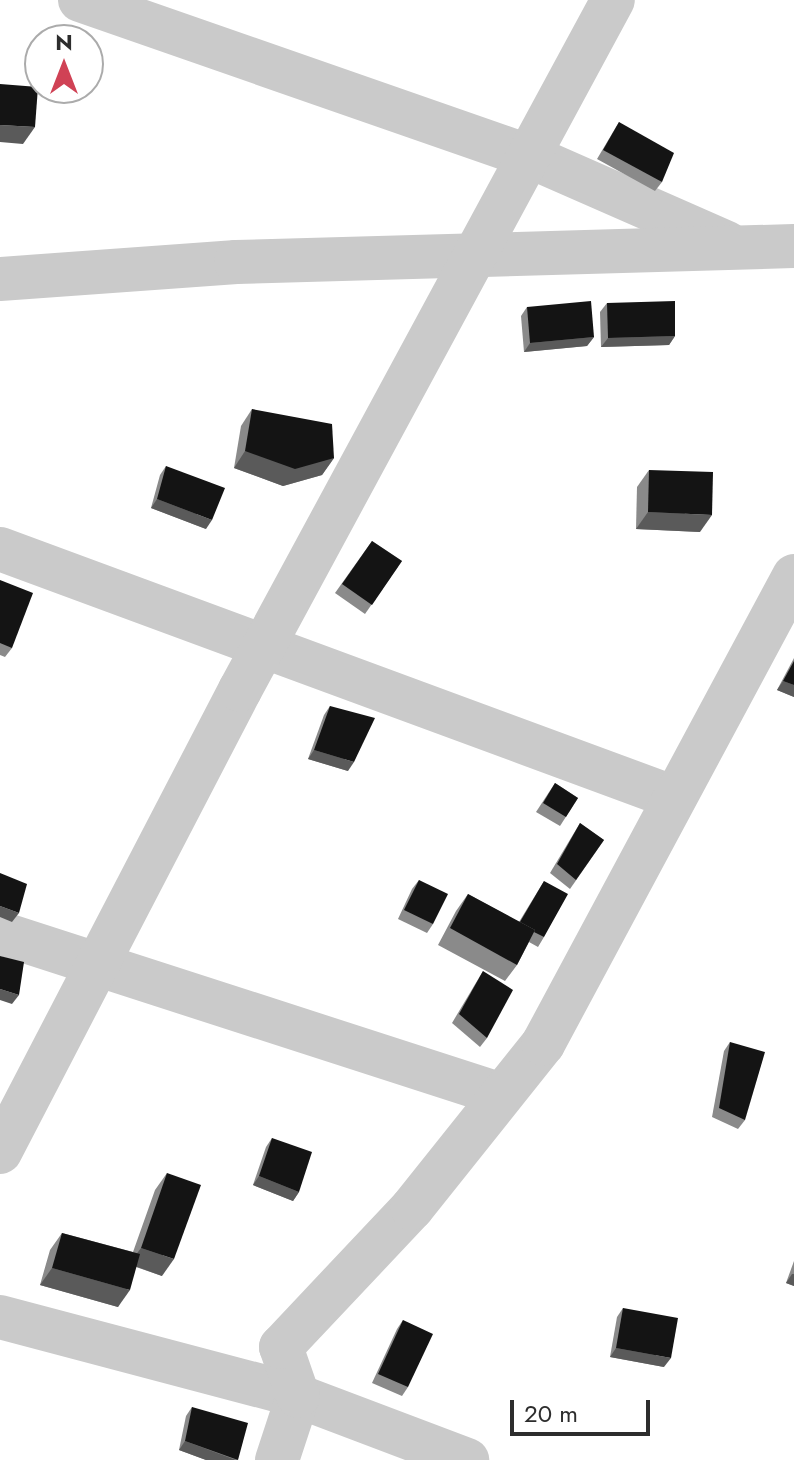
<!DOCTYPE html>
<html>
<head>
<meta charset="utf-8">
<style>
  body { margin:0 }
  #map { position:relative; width:794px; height:1460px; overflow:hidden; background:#fff; font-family:Jost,sans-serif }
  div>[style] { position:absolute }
  .minor>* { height:44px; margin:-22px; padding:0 22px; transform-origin:22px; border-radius:22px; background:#cacaca }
  .wall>* { inset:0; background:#8a8a8a }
  .shaded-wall>* { inset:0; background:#5a5a5a }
  .building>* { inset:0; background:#141414 }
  span { translate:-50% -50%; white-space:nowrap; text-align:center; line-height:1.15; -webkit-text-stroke:8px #fff; paint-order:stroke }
  .north { position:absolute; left:24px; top:24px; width:80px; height:80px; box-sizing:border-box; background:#fff; border:2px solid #ababab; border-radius:50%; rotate:0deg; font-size:22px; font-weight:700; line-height:32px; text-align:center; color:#2d2d2d }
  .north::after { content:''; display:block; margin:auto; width:28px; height:36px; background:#d04255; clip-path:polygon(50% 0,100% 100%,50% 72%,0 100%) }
  .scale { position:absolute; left:510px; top:1400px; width:140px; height:36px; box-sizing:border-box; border:4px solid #2d2d2d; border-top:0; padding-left:10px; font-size:24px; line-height:28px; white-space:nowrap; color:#2d2d2d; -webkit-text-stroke:6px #fff; paint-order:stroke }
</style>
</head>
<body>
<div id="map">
  <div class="minor">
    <i style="left:80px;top:0;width:475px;rotate:19.2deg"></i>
    <i style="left:529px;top:156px;width:216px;rotate:23.7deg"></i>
    <i style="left:0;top:279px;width:237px;rotate:-4.1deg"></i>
    <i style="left:236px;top:262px;width:558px;rotate:-1.64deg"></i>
    <i style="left:0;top:549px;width:719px;rotate:20.25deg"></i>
    <i style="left:0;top:933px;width:527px;rotate:17.89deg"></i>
    <i style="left:0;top:1152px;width:521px;rotate:-62.55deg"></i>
    <i style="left:240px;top:690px;width:784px;rotate:-61.61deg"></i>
    <i style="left:0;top:1317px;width:308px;rotate:14.8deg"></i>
    <i style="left:298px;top:1396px;width:181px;rotate:20.7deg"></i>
    <i style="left:277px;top:1460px;width:67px;rotate:-71.8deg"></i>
    <i style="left:298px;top:1396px;width:52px;rotate:-109.1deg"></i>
    <i style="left:281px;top:1347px;width:191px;rotate:-46.7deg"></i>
    <i style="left:412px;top:1208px;width:210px;rotate:-51.4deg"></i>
    <i style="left:543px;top:1044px;width:531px;rotate:-61.79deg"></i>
  </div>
  <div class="wall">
    <i style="clip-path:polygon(619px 122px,662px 182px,655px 191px,597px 159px)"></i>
    <i style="clip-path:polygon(607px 303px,675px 336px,669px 345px,601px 347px,600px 312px)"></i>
    <i style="clip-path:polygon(527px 307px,594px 337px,587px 346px,524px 352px,521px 316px)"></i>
    <i style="clip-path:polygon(252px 409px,334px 458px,322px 475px,283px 486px,234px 468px,241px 426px)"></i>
    <i style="clip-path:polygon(166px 466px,206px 529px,151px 508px,160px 475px)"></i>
    <i style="clip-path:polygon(649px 470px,700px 532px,636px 529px,637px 487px)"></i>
    <i style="clip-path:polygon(372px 541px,402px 561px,365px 614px,335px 593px)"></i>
    <i style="clip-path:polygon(0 580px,12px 648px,5px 657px,0 655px)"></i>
    <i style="clip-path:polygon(794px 658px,794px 697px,777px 690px)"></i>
    <i style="clip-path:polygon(330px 706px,348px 771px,308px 759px,324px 715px)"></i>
    <i style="clip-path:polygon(555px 783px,578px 798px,560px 826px,536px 812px)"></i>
    <i style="clip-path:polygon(580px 823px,604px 840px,570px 889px,550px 873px)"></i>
    <i style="clip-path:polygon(419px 880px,433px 924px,427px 933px,398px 919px,412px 889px)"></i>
    <i style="clip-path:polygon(544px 881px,544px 937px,538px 947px,529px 942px,517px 965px,505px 981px,438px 945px,456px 911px,468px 894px,519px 922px)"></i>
    <i style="clip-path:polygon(483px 971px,487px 1038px,480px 1047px,452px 1023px)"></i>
    <i style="clip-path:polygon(730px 1042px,745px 1120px,738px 1129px,712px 1117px,724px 1051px)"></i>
    <i style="clip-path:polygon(272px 1138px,299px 1192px,293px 1201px,253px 1185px,266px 1147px)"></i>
    <i style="clip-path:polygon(167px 1173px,162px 1276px,136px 1267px,118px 1307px,40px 1285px,50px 1250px,62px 1233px,133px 1252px,155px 1190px)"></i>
    <i style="clip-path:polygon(794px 1261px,794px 1286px,786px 1283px)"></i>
    <i style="clip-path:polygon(623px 1308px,664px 1367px,610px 1357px,617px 1317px)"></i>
    <i style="clip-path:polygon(403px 1320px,408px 1387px,402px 1396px,372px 1383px,397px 1329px)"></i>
    <i style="clip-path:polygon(192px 1407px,238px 1460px,206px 1460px,179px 1450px,186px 1416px)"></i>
  </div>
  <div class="shaded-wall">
    <i style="clip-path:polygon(0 125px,35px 127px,23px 144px,0 142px)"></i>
    <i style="clip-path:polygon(675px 336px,669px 345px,601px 347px,608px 338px)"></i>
    <i style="clip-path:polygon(594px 337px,587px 346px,524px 352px,530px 343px)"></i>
    <i style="clip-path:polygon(245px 451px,334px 458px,322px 475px,283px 486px,234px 468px)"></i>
    <i style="clip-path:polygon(157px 499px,212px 520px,206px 529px,151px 508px)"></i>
    <i style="clip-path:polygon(648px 512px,712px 515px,700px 532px,636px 529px)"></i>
    <i style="clip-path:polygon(783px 681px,794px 685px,794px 697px,777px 690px)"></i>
    <i style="clip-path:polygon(314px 750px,354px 762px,348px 771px,308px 759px)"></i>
    <i style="clip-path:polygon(0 906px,19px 913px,12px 922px,0 917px)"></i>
    <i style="clip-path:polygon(0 989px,19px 995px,12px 1004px,0 1000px)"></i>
    <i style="clip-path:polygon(259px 1176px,299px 1192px,293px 1201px,253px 1185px)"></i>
    <i style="clip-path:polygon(141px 1248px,174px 1259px,162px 1276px,129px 1264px)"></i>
    <i style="clip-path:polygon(52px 1268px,130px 1290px,118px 1307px,40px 1285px)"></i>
    <i style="clip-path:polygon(792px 1274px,794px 1274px,794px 1286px,786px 1283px)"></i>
    <i style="clip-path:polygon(616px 1348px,671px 1358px,664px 1367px,610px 1357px)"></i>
    <i style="clip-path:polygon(185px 1441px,236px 1460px,206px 1460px,179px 1450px)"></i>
  </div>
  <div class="building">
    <i style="clip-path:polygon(0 84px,38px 87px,35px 127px,0 125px)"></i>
    <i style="clip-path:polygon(619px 122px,674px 153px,662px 182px,603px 150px)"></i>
    <i style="clip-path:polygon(591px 301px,594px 337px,530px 343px,527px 307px)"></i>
    <i style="clip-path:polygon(675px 301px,675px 336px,608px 338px,607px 303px)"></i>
    <i style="clip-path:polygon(252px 409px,332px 424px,334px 458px,295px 469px,245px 451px)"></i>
    <i style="clip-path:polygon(166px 466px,225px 488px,212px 520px,157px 499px)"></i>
    <i style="clip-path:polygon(649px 470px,713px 472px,712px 515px,648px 512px)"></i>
    <i style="clip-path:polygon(372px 541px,402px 561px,372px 605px,342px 584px)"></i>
    <i style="clip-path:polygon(0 580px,33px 593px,12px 648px,0 643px)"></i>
    <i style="clip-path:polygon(794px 661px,794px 685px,783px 681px)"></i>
    <i style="clip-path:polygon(330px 706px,375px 718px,354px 762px,314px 750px)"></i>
    <i style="clip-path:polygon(555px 783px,578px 798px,566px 817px,543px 803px)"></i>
    <i style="clip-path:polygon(580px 823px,604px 840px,576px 880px,557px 864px)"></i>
    <i style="clip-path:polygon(0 873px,27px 884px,19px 913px,0 906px)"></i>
    <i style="clip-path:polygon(419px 880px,448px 894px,433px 924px,404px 910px)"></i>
    <i style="clip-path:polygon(544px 881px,568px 894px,544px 937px,534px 932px,535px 930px,520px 922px)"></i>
    <i style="clip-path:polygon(468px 894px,535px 930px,517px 965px,450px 928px)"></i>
    <i style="clip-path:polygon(0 956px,24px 962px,19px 995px,0 989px)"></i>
    <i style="clip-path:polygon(483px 971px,513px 990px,487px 1038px,459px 1014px)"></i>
    <i style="clip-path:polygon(730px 1042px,765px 1052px,745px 1120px,719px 1108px)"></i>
    <i style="clip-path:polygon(272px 1138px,312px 1152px,299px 1192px,259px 1176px)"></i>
    <i style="clip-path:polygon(167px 1173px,201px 1185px,174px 1259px,141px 1248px)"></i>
    <i style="clip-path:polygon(62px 1233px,140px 1254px,130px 1290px,52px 1268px)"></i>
    <i style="clip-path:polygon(623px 1308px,678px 1318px,671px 1358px,616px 1348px)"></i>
    <i style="clip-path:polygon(403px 1320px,433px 1334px,408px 1387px,378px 1374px)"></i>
    <i style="clip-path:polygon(192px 1407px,248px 1423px,238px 1460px,185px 1441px)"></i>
  </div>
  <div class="north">N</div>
  <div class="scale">20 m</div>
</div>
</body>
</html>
